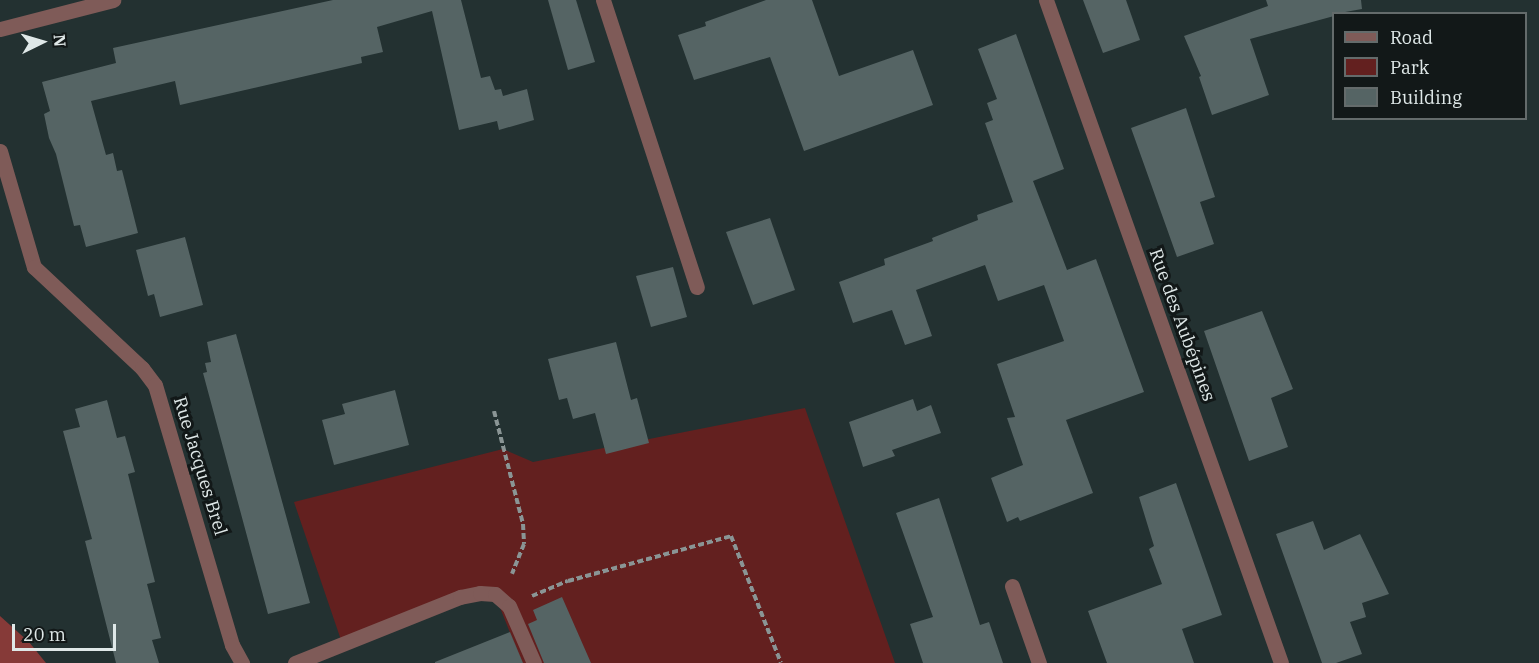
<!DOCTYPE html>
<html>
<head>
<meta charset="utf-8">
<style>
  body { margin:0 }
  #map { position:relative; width:1539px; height:663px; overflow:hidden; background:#233131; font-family:"IBM Plex Serif",serif }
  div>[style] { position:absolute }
  .green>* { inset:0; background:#63201f }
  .forest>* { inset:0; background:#863a38 }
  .building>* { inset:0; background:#556464 }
  .path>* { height:4px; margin-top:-2px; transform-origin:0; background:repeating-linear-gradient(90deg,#8a9595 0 6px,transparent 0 9px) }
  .service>* { height:15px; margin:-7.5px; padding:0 7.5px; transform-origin:7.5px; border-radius:7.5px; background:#7f5b58 }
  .minor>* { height:15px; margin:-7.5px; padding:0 7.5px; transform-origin:7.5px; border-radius:7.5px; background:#7f5b58 }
  .tertiary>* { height:15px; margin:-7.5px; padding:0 7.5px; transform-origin:7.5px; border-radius:7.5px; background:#7f5b58 }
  span { translate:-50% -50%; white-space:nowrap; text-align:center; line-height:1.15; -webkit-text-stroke:6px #121818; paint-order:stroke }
  .street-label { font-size:18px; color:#dfe8e8 }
  .legend { position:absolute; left:1332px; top:12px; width:195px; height:108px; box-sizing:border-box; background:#121818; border:2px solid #646b6b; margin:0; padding:8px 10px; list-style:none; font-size:18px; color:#dfe8e8 }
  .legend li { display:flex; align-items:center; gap:12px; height:30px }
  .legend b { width:30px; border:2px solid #646b6b }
  .north { position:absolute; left:12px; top:12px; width:60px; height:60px; -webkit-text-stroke:4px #121818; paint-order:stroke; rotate:85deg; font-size:16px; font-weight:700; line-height:24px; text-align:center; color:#dfe8e8 }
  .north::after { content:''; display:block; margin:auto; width:21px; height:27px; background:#dfe8e8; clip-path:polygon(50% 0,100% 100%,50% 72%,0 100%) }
  .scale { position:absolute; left:12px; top:624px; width:104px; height:27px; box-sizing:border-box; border:3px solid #dfe8e8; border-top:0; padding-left:8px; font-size:18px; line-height:21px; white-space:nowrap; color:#dfe8e8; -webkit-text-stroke:4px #121818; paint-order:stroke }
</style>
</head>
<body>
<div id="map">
  <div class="green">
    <i style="clip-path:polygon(805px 408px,895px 663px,522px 663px,495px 595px,480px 593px,342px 643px,294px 502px,503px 449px,533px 462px)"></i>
  </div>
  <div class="forest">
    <i style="clip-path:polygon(0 616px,29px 642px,46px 663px,0 663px)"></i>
  </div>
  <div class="building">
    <i style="clip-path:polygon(333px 0,461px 0,481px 78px,490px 76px,495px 90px,501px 89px,503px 96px,527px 89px,534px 120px,499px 130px,497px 121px,459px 130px,432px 11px,377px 27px,383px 52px,361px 57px,362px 63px,180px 105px,175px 81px,91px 101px,106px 155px,113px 153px,117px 171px,122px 170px,138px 233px,86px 247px,80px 225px,74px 226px,56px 154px,49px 138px,44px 114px,50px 111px,42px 82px,116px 63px,113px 48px)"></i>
    <i style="clip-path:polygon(548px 0,576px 0,595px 62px,568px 70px)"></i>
    <i style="clip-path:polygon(766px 0,812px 0,839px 76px,913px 50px,933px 105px,804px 151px,770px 57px,694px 80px,678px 35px,706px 26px,705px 22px)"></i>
    <i style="clip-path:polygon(1083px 0,1126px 0,1140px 40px,1103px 53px)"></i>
    <i style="clip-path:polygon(1266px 0,1361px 0,1362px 9px,1334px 14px,1334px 16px,1250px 39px,1269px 95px,1212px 115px,1199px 77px,1201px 76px,1184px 36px,1268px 6px)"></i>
    <i style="clip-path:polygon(1016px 34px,1064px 169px,1033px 181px,1067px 270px,1096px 259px,1144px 392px,1066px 420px,1093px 493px,1020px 521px,1018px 517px,1007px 522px,991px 478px,1023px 465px,1007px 418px,1015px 417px,997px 364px,1064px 341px,1044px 285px,998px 301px,985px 265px,916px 290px,932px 336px,905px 345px,892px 310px,853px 323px,839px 282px,885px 265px,884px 259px,933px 241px,932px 238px,978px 220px,977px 215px,1013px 202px,985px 123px,993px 120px,987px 103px,997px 99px,978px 49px)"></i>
    <i style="clip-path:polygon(1186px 108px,1215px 197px,1200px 202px,1214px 244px,1177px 257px,1131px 128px)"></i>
    <i style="clip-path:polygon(770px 218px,795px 290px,753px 305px,726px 232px)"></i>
    <i style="clip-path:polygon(185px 237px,203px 305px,160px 317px,154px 294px,148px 296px,136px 250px)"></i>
    <i style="clip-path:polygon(673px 267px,687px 317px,651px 327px,636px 276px)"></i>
    <i style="clip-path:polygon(1262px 311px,1293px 389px,1271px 398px,1288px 447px,1249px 461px,1204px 331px)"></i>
    <i style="clip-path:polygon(236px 334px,310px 603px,268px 614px,203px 373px,207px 372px,205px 363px,211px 362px,207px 342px)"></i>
    <i style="clip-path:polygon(616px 342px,631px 400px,637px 398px,649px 443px,606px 454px,595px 413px,573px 419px,567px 398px,559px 400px,548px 359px)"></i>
    <i style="clip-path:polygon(395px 390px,409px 445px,334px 465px,322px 420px,345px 414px,342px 404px)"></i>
    <i style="clip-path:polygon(913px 399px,917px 411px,931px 405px,941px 433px,892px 450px,895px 456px,863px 467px,849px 422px)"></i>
    <i style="clip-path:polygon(107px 400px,117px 438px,125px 436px,135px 472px,128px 474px,155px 582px,147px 584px,161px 638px,152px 640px,159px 663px,116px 663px,85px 541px,92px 539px,63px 431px,80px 427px,75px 409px)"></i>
    <i style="clip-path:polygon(1176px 483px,1222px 615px,1182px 629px,1194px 663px,1107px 663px,1088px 611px,1162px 584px,1149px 549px,1154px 546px,1139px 497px)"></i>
    <i style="clip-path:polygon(939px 498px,980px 625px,989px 622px,1003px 663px,923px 663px,910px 624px,933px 617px,896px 513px)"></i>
    <i style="clip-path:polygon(1313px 521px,1324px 550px,1360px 534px,1389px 594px,1362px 603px,1366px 617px,1350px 622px,1362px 654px,1336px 663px,1322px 663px,1276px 534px)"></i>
    <i style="clip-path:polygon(562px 597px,591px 663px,544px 663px,528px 624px,537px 620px,533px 610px)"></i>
    <i style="clip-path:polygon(510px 632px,523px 663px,435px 663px,435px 662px)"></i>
  </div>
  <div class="path">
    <i style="left:494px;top:411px;width:117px;rotate:75.6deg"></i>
    <i style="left:523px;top:524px;width:20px;rotate:87deg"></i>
    <i style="left:524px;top:544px;width:32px;rotate:112deg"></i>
    <i style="left:532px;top:596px;width:39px;rotate:-23deg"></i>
    <i style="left:568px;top:581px;width:169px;rotate:-15.4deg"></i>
    <i style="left:731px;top:536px;width:136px;rotate:68.5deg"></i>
  </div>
  <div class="service">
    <i style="left:603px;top:0;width:302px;rotate:71.9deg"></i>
  </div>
  <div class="minor">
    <i style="left:1046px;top:0;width:703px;rotate:70.48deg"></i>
    <i style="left:0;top:151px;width:121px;rotate:73.7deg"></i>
    <i style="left:34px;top:267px;width:148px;rotate:43.1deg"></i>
    <i style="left:142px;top:368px;width:21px;rotate:53deg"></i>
    <i style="left:155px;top:385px;width:271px;rotate:73.5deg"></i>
    <i style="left:232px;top:645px;width:21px;rotate:61deg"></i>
    <i style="left:1012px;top:586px;width:82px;rotate:70.7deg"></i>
    <i style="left:295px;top:663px;width:178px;rotate:-21.8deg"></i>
    <i style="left:460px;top:597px;width:20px;rotate:-11deg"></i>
    <i style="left:480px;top:593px;width:15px;rotate:4deg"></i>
    <i style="left:495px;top:594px;width:18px;rotate:41deg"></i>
    <i style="left:509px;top:606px;width:62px;rotate:66.3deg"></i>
  </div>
  <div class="tertiary">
    <i style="left:0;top:29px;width:117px;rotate:-14.4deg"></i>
  </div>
  <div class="street-label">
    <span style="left:1182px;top:325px;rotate:70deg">Rue des Aubépines</span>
    <span style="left:200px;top:466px;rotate:73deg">Rue Jacques Brel</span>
  </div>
  <ul class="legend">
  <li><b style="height:8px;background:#7f5b58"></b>Road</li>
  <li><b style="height:16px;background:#63201f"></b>Park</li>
  <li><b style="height:16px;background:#556464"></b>Building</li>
  </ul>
  <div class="north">N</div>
  <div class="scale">20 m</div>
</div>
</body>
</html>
